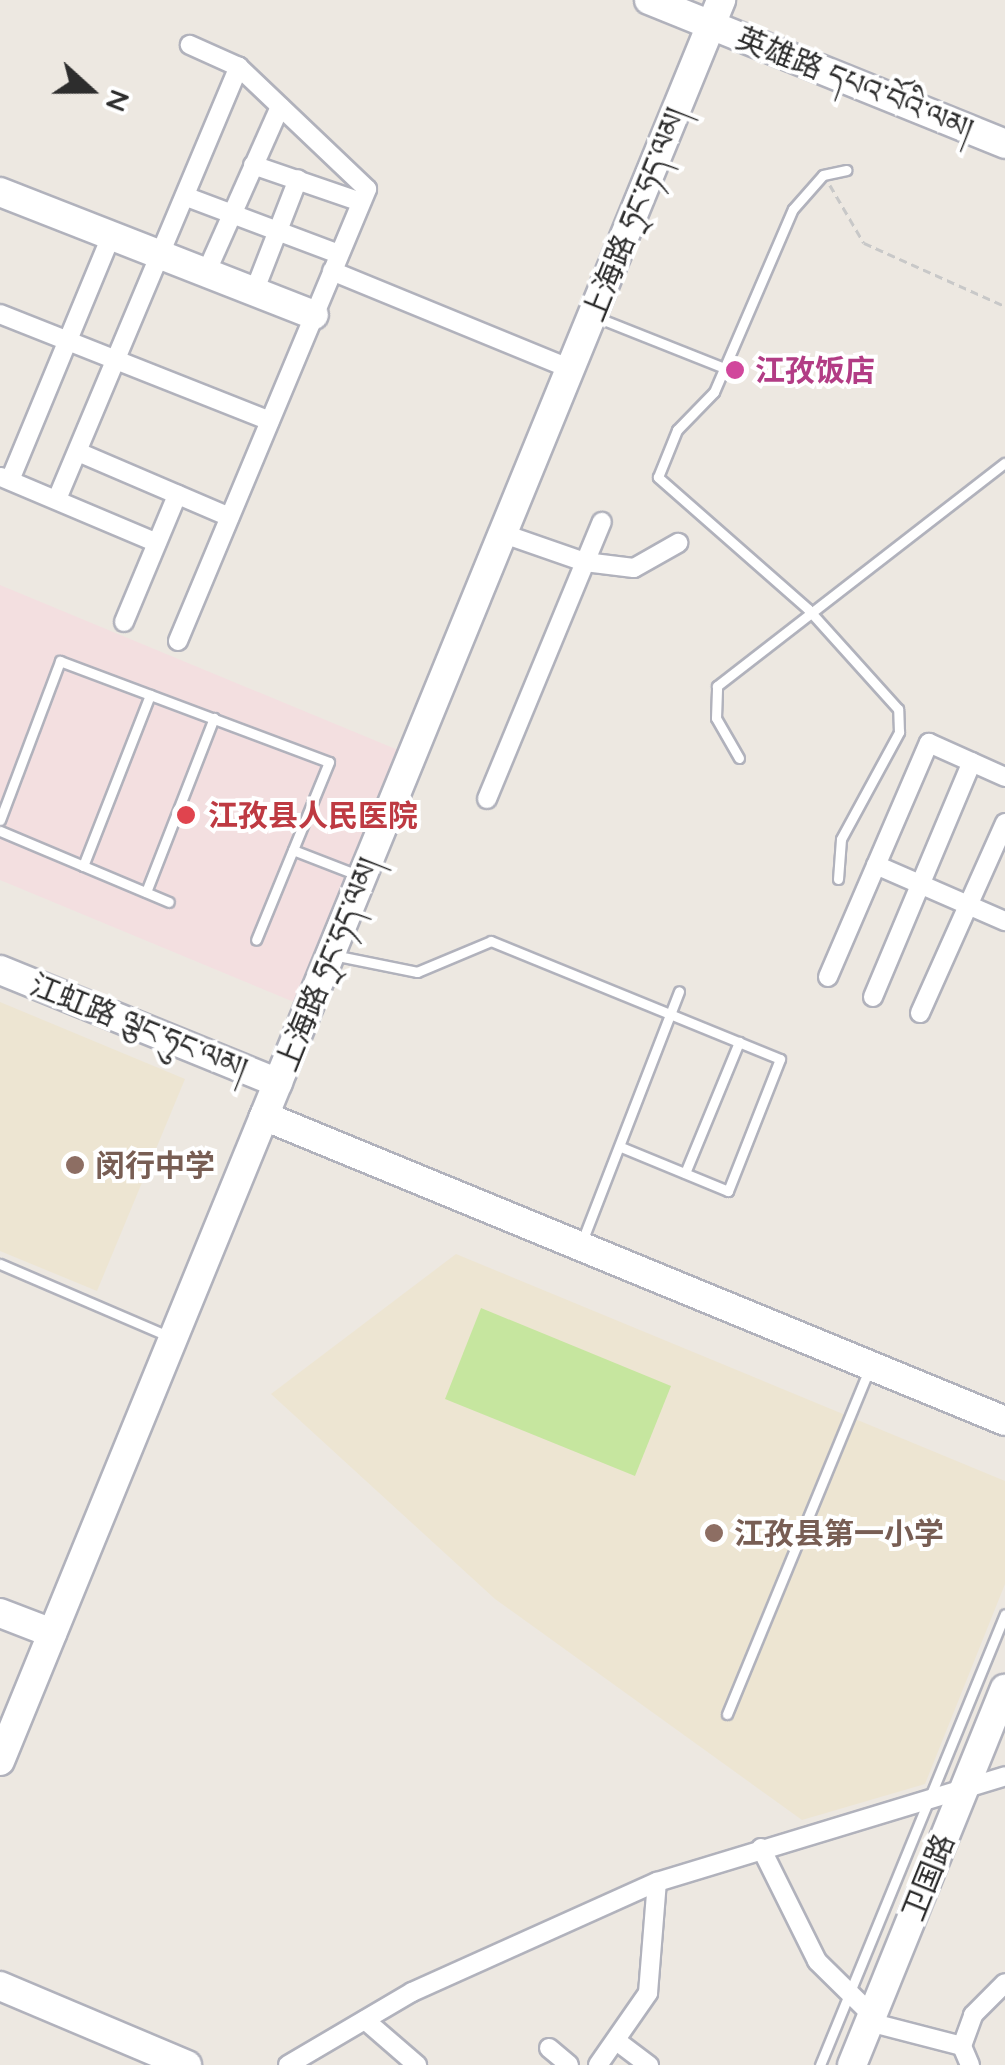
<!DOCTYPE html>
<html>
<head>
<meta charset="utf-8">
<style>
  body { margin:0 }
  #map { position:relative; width:1005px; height:2065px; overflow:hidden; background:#ede8e1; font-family:Quicksand,"Noto Sans SC","Noto Serif Tibetan",sans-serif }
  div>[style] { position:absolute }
  .education>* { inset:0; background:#ede5d2 }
  .medical>* { inset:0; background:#f3dfe0 }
  .pitch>* { inset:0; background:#c6e69f }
  .path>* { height:2.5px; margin-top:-1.25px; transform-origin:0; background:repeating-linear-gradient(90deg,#c8c8c8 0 8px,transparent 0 13px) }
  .roads { filter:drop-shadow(2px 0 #b1b2bc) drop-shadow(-2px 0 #b1b2bc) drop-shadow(0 2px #b1b2bc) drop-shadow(0 -2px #b1b2bc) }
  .lane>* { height:9px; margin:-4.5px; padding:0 4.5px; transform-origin:4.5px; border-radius:4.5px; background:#fff }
  .street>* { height:18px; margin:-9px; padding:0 9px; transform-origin:9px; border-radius:9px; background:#fff }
  .secondary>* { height:28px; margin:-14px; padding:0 14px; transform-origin:14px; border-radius:14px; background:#fff }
  .dots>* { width:28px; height:28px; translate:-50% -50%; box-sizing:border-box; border:5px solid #fff; border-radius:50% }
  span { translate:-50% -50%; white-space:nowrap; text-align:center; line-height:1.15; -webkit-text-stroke:8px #fff; paint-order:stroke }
  .street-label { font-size:30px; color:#2d2d2d }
  .hotel-label { font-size:30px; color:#b23c85; font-weight:700 }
  .left { translate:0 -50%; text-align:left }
  .health-label { font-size:30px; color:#be3a42; font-weight:700 }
  .education-label { font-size:30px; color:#785e54; font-weight:700 }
  .north { position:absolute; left:40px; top:40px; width:100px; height:100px; -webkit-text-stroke:8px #fff; paint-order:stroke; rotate:111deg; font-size:28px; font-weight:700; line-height:40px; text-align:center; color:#2d2d2d }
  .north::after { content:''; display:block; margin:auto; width:35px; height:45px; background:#2d2d2d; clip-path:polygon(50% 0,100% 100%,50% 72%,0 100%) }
</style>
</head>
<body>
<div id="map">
  <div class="education">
    <i style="clip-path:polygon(0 1002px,185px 1079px,97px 1291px,0 1251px)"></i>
    <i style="clip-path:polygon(456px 1254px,1005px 1481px,1005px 1584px,925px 1784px,802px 1820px,495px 1599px,271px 1394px)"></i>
  </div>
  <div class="medical">
    <i style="clip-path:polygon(0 585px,398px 750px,294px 1002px,0 880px)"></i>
  </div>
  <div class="pitch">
    <i style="clip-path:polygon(481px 1308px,671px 1386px,635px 1476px,445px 1399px)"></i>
  </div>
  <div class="path">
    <i style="left:830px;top:185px;width:67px;rotate:59.6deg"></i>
    <i style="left:864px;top:243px;width:154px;rotate:24.1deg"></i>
  </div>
  <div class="roads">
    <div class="lane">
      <i style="left:596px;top:317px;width:138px;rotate:21.7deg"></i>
      <i style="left:739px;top:758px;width:46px;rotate:-119.9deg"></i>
      <i style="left:716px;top:718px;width:32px;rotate:-88deg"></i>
      <i style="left:717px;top:686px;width:364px;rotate:-37.8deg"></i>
      <i style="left:0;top:820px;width:170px;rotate:-69.3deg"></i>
      <i style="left:60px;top:661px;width:287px;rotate:20.6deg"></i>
      <i style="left:329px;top:762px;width:192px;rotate:112.3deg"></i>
      <i style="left:0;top:831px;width:183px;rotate:22.8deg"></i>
      <i style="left:293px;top:850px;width:72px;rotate:21.2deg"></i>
      <i style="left:83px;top:866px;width:184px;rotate:-68.6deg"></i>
      <i style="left:838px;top:879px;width:40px;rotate:-85.7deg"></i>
      <i style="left:841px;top:839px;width:122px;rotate:-61.5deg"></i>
      <i style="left:899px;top:732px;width:23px;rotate:-92deg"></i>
      <i style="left:898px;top:709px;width:135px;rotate:-132deg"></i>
      <i style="left:808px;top:609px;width:200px;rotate:-138.7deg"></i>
      <i style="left:658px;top:477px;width:51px;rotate:-68deg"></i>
      <i style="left:677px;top:430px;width:53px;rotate:-45.8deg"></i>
      <i style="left:714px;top:392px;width:199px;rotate:-66.7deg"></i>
      <i style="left:793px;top:209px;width:45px;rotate:-48.6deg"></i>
      <i style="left:823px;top:175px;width:24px;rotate:-12deg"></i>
      <i style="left:146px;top:892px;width:187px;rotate:-68.7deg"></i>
      <i style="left:333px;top:955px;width:86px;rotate:11.4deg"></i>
      <i style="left:417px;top:972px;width:80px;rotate:-22.7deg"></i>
      <i style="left:491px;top:941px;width:312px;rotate:22.2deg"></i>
      <i style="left:780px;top:1059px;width:142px;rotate:111.5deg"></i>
      <i style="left:728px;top:1191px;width:116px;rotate:-157.6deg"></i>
      <i style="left:685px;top:1173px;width:142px;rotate:-67.6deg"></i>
      <i style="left:581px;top:1244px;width:271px;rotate:-68.8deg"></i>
      <i style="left:0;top:1264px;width:183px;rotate:23.2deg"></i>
      <i style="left:727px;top:1714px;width:373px;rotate:-67.6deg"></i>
      <i style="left:820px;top:2065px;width:487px;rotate:-67.7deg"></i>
    </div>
    <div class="street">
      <i style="left:253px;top:165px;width:114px;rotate:18.9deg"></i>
      <i style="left:187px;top:197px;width:162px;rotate:20.6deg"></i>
      <i style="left:332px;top:271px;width:258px;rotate:22.3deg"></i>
      <i style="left:206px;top:273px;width:182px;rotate:-66deg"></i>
      <i style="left:254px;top:292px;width:121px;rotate:-68.7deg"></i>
      <i style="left:0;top:314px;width:290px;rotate:21.6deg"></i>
      <i style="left:78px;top:452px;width:165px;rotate:23.2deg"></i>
      <i style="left:1px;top:477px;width:169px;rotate:22.9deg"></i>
      <i style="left:10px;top:480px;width:264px;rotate:-67.5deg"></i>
      <i style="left:57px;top:499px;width:469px;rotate:-67.2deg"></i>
      <i style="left:504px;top:534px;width:86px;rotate:19.1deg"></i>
      <i style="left:585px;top:562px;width:49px;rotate:7deg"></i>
      <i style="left:634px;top:568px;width:51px;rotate:-29.6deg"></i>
      <i style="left:124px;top:622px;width:138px;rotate:-67.3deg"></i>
      <i style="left:178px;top:641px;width:490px;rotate:-67.3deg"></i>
      <i style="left:367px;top:189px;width:177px;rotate:-136.4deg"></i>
      <i style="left:239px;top:67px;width:54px;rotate:-155.8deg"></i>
      <i style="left:487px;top:799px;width:300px;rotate:-67.5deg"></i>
      <i style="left:876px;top:865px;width:141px;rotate:23.5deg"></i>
      <i style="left:828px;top:977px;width:255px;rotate:-66.7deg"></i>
      <i style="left:929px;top:743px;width:83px;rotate:24.1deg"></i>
      <i style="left:873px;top:997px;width:255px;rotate:-67.2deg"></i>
      <i style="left:920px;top:1013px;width:208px;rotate:-65.9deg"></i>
      <i style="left:761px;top:1848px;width:126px;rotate:63.6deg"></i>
      <i style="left:817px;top:1961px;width:77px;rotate:44.5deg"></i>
      <i style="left:365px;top:2020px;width:69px;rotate:40.9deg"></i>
      <i style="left:869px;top:2022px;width:96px;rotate:14.5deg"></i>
      <i style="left:618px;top:2042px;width:39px;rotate:37deg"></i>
      <i style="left:549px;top:2048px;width:26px;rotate:40deg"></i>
      <i style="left:288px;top:2065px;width:144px;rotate:-30.5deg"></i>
      <i style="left:412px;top:1992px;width:269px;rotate:-24.2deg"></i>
      <i style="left:657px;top:1882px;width:364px;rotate:-16.9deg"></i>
      <i style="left:598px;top:2065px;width:88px;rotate:-55.2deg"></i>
      <i style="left:648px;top:1993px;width:111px;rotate:-85.4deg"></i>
      <i style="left:970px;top:2065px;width:21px;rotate:-113deg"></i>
      <i style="left:962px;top:2046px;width:33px;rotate:-70deg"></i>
      <i style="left:973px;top:2015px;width:45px;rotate:-45deg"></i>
    </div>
    <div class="secondary">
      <i style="left:649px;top:0;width:384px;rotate:22deg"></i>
      <i style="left:0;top:192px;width:337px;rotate:21.4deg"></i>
      <i style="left:0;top:970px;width:300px;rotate:22.1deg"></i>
      <i style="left:264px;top:1116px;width:801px;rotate:22.37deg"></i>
      <i style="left:0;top:1613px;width:56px;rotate:21deg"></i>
      <i style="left:0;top:1761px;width:1903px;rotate:-67.73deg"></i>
      <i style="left:0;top:1986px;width:203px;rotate:22.9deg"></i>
      <i style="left:852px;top:2065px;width:406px;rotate:-67.9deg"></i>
    </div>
  </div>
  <div class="dots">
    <i style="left:735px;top:370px;background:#d1479c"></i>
    <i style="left:186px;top:815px;background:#e0444e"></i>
    <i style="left:75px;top:1165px;background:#8d6e63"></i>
    <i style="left:714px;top:1533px;background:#8d6e63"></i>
  </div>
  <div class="street-label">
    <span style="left:855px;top:83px;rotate:22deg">英雄路 དཔའ་བོའི་ལམ།</span>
    <span style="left:634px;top:214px;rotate:-68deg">上海路 ཧྲང་ཧད་ལམ།</span>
    <span style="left:327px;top:964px;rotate:-68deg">上海路 ཧྲང་ཧད་ལམ།</span>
    <span style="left:139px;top:1026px;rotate:22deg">江虹路 ལྕང་ཧུང་ལམ།</span>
    <span style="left:928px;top:1877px;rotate:-68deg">卫国路</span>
  </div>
  <div class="hotel-label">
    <span class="left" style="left:755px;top:370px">江孜饭店</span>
  </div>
  <div class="health-label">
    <span class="left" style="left:208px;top:815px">江孜县人民医院</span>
  </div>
  <div class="education-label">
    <span class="left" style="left:95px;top:1165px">闵行中学</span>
    <span class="left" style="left:734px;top:1533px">江孜县第一小学</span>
  </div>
  <div class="north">N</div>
</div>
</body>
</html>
